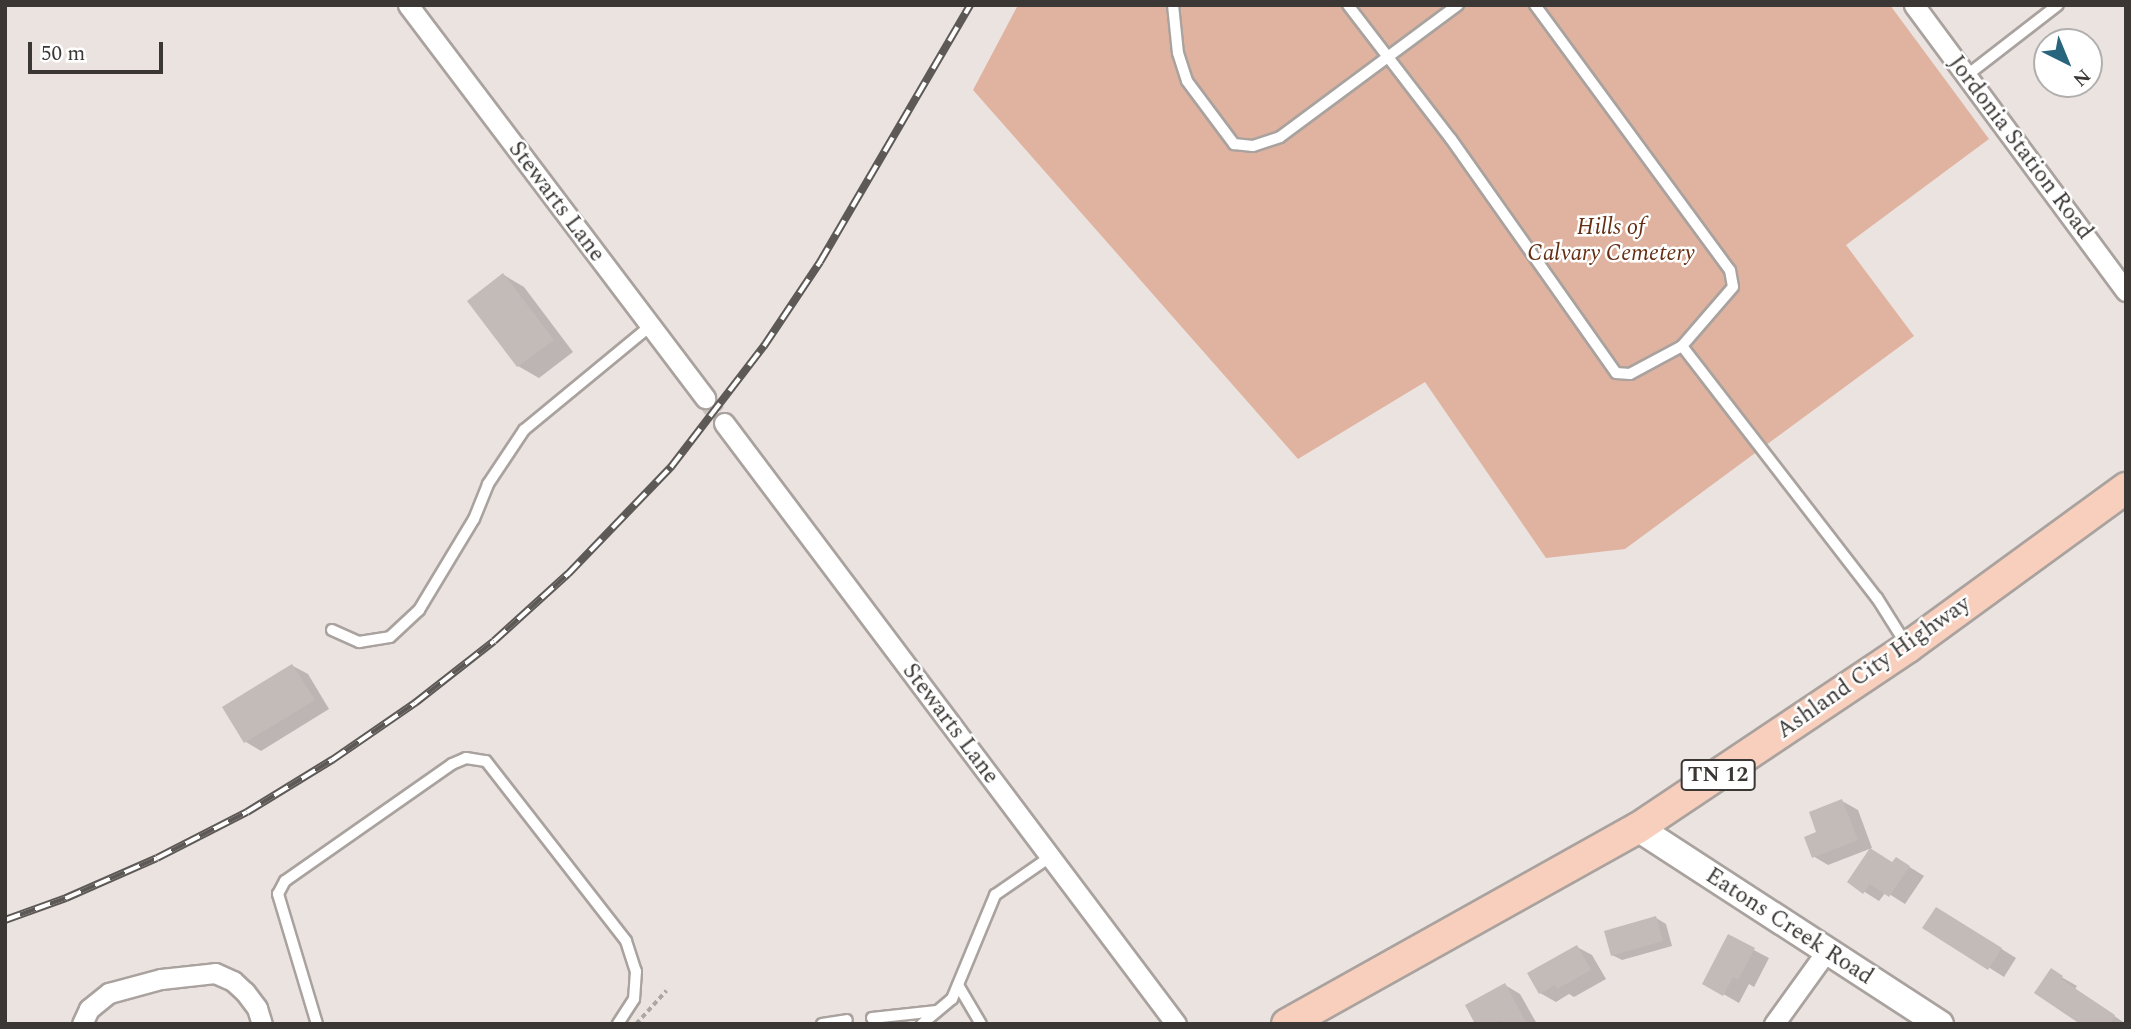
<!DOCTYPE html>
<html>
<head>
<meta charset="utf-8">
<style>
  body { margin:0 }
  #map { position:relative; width:2131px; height:1029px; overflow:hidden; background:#ebe3e0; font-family:Spectral,serif }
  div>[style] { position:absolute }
  .green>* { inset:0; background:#dfb3a0 }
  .shadow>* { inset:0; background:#0003 }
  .building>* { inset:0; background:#c3bbb8 }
  .street-tunnel>* { height:19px; margin-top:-9.5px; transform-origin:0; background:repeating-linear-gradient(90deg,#c8c1be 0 19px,transparent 0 29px) }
  .path>* { height:3.5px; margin-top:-1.75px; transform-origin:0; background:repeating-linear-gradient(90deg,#ada7a4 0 5px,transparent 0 8.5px) }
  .roads { filter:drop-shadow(2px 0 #a9a29e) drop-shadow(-2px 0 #a9a29e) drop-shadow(0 2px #a9a29e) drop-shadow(0 -2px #a9a29e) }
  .lane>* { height:10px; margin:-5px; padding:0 5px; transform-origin:5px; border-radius:5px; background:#fff }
  .street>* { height:19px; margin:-9.5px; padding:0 9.5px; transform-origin:9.5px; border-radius:9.5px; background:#fff }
  .secondary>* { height:26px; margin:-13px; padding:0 13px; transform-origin:13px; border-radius:13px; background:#fff }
  .primary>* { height:30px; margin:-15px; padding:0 15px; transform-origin:15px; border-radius:15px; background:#f8cfbc }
  .rail>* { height:8px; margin-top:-4px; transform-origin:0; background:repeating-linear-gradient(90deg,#fff 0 16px,#5d5957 0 32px); box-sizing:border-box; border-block:2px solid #5d5957 }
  span { translate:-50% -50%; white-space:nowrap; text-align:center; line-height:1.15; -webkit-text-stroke:5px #fff; paint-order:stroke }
  .shield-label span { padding:2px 5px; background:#fff; border:2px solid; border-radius:5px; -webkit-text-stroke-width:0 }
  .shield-label { font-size:21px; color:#3a3735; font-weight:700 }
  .street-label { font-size:23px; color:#3a3735 }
  .park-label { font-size:23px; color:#652e12; font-style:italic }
  .frame { position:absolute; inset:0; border:7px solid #3a3735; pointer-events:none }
  .north { position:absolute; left:2033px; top:28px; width:70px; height:70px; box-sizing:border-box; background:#fff; border:2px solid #b0afae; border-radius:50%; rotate:137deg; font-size:19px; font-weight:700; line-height:28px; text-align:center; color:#3a3735 }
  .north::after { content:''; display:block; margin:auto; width:24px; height:32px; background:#29667d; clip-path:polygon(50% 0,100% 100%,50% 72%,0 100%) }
  .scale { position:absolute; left:28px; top:42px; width:135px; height:32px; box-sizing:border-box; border:4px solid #3a3735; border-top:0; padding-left:9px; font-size:21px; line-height:24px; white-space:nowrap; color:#3a3735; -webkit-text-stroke:5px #fff; paint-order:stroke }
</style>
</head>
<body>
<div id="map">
  <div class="green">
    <i style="clip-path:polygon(1018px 5px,1890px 5px,1989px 139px,1846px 245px,1914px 336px,1625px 549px,1546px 558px,1425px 382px,1298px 459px,973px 90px)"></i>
  </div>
  <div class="shadow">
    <i style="clip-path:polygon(504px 275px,524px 287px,573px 352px,539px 378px,518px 366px)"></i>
    <i style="clip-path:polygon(293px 666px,308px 674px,329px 709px,261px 751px,246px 742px)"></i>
    <i style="clip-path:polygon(1842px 801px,1858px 810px,1872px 848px,1828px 865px,1813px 856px,1819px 833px)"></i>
    <i style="clip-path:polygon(1897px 859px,1924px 876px,1905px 904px,1886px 892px,1879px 901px,1849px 882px,1894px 864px)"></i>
    <i style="clip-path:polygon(1656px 918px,1666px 924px,1672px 946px,1622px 960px,1612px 955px)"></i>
    <i style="clip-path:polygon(1952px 918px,2016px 958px,2004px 977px,1925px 927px)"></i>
    <i style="clip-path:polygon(1729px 937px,1769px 958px,1754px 987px,1749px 984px,1739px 1003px,1704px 983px)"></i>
    <i style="clip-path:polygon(1577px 947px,1592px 955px,1606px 979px,1574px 997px,1569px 994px,1556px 1002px,1540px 993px)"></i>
    <i style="clip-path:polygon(2051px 971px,2077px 986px,2075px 989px,2126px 1024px,2083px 1024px)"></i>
    <i style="clip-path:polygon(1505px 985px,1520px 994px,1537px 1024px,1477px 1024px)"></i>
  </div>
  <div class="building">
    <i style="clip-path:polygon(503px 273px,554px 340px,517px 367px,467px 301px)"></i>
    <i style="clip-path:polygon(292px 664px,315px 700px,244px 743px,222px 707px)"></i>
    <i style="clip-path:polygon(1842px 799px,1858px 840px,1812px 858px,1804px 837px,1816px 832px,1809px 812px)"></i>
    <i style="clip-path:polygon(1870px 848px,1892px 862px,1896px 857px,1910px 866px,1889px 897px,1870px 884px,1863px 894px,1847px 882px)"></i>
    <i style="clip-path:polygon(1936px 907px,2002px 948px,1988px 970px,1922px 928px)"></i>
    <i style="clip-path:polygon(1656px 916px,1663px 941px,1611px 956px,1604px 931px)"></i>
    <i style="clip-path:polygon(1728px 934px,1755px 948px,1738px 980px,1733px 977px,1723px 996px,1702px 984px)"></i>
    <i style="clip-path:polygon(1577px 945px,1591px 970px,1557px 989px,1555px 985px,1539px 994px,1527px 973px)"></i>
    <i style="clip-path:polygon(2051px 968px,2063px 976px,2061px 979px,2115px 1015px,2110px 1024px,2080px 1024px,2034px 993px)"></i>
    <i style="clip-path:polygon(1505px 983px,1527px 1024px,1503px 1024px,1502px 1021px,1475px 1024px,1465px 1005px)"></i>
  </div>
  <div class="street-tunnel">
    <i style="left:705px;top:398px;width:31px;rotate:53deg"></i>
  </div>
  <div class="path">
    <i style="left:636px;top:1024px;width:45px;rotate:-47.7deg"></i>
  </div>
  <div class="roads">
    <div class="lane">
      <i style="left:1173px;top:5px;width:48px;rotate:84.1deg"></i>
      <i style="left:1178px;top:53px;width:29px;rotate:72deg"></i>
      <i style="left:1187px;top:81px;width:79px;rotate:53.3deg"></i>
      <i style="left:1234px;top:144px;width:19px;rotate:6deg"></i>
      <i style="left:1253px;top:146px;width:28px;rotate:-18deg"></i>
      <i style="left:1280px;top:137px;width:222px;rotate:-36.6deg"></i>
      <i style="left:1348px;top:5px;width:169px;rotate:52.5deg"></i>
      <i style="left:1451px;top:139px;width:286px;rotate:54.8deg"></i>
      <i style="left:1616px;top:373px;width:14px;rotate:4deg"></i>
      <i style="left:1630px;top:374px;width:59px;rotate:-28.3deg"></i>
      <i style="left:1535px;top:5px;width:329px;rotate:53.7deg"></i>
      <i style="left:1730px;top:270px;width:17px;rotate:80deg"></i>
      <i style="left:1733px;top:287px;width:78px;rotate:130.8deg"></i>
      <i style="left:1682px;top:346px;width:319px;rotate:52.3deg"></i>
      <i style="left:1877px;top:598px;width:54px;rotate:57.8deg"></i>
      <i style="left:1966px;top:76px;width:116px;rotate:-37.7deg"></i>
      <i style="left:332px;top:630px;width:30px;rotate:24deg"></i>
      <i style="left:359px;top:642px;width:31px;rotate:-9deg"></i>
      <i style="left:390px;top:637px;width:40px;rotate:-43deg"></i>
      <i style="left:419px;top:610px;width:106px;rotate:-58.9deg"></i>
      <i style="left:474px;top:519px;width:38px;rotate:-68deg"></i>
      <i style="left:488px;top:484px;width:65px;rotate:-56.3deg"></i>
      <i style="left:524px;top:430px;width:163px;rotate:-39.5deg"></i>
      <i style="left:958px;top:985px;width:45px;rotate:59.5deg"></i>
      <i style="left:872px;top:1018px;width:65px;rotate:-6.1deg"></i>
      <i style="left:317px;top:1024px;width:136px;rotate:-106.7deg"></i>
      <i style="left:278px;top:894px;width:15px;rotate:-62deg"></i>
      <i style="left:285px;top:881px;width:204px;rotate:-35deg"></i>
      <i style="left:452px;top:764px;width:15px;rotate:-23deg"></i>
      <i style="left:466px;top:758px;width:20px;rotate:9deg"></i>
      <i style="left:486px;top:761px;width:228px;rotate:52.1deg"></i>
      <i style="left:626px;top:941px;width:32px;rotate:72deg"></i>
      <i style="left:636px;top:971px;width:28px;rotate:94deg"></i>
      <i style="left:634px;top:999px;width:30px;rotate:123deg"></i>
      <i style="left:822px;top:1024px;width:25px;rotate:-9deg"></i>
      <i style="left:922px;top:1024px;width:39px;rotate:-40deg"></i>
      <i style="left:952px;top:999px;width:113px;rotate:-67.5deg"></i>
      <i style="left:995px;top:895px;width:67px;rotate:-34.6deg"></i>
    </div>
    <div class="street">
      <i style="left:408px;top:5px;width:493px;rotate:52.9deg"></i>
      <i style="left:1914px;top:5px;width:356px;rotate:53.5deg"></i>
      <i style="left:724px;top:423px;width:752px;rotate:53.05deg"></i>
      <i style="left:82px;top:1024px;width:17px;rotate:-65deg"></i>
      <i style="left:89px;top:1009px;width:26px;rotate:-39deg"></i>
      <i style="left:109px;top:993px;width:54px;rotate:-15.1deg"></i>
      <i style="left:161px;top:979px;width:54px;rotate:-6.3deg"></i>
      <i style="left:215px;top:973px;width:20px;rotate:24deg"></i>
      <i style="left:233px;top:981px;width:16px;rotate:43deg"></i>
      <i style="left:245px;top:992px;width:20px;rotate:53deg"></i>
      <i style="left:257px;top:1008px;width:17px;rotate:73deg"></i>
      <i style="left:1774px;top:1024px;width:89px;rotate:-54.2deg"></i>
    </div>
    <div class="secondary">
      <i style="left:1638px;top:828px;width:360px;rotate:33deg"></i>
    </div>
    <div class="primary">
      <i style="left:1287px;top:1024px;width:402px;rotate:-29.2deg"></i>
      <i style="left:1638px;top:828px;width:325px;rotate:-33.8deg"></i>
      <i style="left:1908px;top:647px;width:270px;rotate:-36.1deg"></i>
    </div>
  </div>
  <div class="rail">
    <i style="left:5px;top:920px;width:65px;rotate:-19.8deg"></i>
    <i style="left:66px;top:898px;width:99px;rotate:-23.7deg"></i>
    <i style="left:157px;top:858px;width:101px;rotate:-27.1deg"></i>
    <i style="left:247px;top:812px;width:100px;rotate:-31.5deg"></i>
    <i style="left:332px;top:760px;width:101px;rotate:-34.5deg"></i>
    <i style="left:415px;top:703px;width:100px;rotate:-38.1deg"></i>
    <i style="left:494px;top:641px;width:100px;rotate:-42.2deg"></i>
    <i style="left:568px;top:574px;width:149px;rotate:-46.1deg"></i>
    <i style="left:671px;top:467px;width:153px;rotate:-52.5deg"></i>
    <i style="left:764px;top:346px;width:101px;rotate:-56.3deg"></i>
    <i style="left:820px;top:262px;width:298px;rotate:-59.7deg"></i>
  </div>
  <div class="shield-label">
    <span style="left:1718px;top:775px">TN 12</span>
  </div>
  <div class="street-label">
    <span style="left:2020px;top:148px;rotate:53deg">Jordonia Station Road</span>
    <span style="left:556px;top:202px;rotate:53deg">Stewarts Lane</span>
    <span style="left:1874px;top:668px;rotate:-35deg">Ashland City Highway</span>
    <span style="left:950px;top:724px;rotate:53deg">Stewarts Lane</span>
    <span style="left:1789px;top:927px;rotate:33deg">Eatons Creek Road</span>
  </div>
  <div class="park-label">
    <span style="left:1611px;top:241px">Hills of<br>Calvary Cemetery</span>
  </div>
  <div class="frame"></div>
  <div class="north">N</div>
  <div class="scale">50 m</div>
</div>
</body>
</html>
